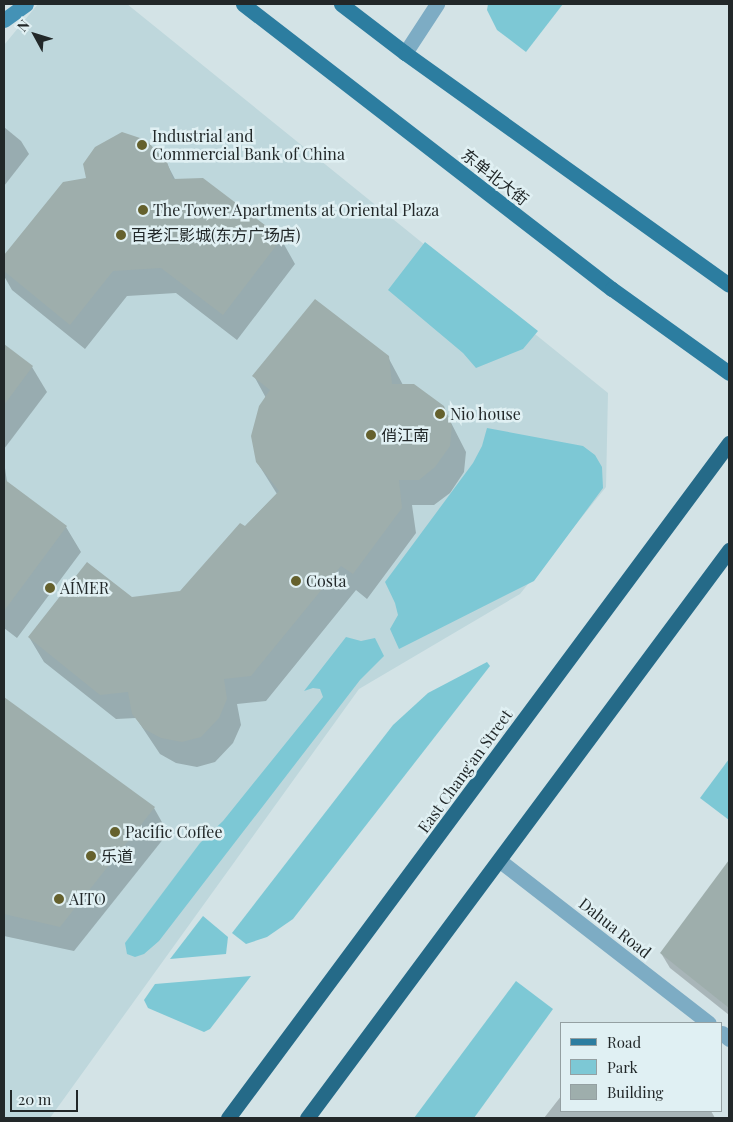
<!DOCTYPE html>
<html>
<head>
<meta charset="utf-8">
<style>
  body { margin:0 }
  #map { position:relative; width:733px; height:1122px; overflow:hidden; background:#d3e3e6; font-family:"Playfair Display","Noto Sans SC",serif }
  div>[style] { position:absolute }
  .built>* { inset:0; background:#bed7dc }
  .green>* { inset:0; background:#7dc8d5 }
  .shadow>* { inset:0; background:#0003 }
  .building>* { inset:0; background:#9eaeac }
  .street>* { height:15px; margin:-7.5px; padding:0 7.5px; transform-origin:7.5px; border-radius:7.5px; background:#7dacc4 }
  .secondary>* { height:15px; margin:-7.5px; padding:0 7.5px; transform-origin:7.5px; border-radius:7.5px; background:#4492b6 }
  .primary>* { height:15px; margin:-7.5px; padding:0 7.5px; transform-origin:7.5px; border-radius:7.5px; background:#2c7da0 }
  .highway>* { height:15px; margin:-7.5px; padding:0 7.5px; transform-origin:7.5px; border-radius:7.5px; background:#256a88 }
  .dots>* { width:14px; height:14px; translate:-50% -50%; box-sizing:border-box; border:2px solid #e0f0f3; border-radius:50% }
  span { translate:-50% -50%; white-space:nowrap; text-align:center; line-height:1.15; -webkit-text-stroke:5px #e0f0f3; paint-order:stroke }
  .poi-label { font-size:16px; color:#222829 }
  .left { translate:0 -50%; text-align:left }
  .street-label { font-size:16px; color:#222829 }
  .frame { position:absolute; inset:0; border:5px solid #222829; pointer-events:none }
  .legend { position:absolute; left:560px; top:1022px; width:162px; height:90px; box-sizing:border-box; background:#e0f0f3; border:1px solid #94a0a2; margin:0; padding:6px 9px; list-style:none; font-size:15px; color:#222829 }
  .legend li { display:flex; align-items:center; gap:10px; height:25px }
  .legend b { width:25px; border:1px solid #94a0a2 }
  .north { position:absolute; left:10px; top:10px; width:50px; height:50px; -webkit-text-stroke:4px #e0f0f3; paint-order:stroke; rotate:309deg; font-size:14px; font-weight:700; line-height:20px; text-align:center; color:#222829 }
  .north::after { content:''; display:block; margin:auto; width:18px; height:22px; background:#222829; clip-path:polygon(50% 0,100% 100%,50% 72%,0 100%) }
  .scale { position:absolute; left:10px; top:1090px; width:68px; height:22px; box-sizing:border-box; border:2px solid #222829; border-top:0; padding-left:6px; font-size:15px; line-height:18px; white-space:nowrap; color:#222829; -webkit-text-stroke:4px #e0f0f3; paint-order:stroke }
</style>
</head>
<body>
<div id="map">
  <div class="built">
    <i style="clip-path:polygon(38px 4px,127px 4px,608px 393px,606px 487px,520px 594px,359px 689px,50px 1118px,4px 1118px,4px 45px)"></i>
  </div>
  <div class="green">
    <i style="clip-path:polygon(488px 4px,563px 4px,526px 52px,497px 30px,487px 10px)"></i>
    <i style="clip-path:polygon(425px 242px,538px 331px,523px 349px,476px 368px,463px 353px,388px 290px)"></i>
    <i style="clip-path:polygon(487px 428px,583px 446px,595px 455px,602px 467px,603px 488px,534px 581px,399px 649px,390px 629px,398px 615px,395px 603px,385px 582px,473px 463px,482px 446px)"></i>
    <i style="clip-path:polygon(346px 637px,361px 641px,375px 638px,384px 656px,360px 680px,159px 941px,144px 954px,135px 957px,127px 954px,125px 943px,200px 843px,223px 821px,323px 697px,320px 689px,313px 688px,304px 691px)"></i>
    <i style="clip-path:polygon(487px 662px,490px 666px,293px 919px,267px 937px,246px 944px,232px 933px,393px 725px,428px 693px)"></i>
    <i style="clip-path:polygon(729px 759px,729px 820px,700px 798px)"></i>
    <i style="clip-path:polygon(203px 916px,228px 937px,226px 954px,170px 959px)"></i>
    <i style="clip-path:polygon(251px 976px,210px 1029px,204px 1032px,148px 1008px,144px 1000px,155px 984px)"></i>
    <i style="clip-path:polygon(516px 981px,553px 1009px,474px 1118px,414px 1118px)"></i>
  </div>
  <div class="shadow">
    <i style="clip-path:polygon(4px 127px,21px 141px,29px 154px,4px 186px)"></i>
    <i style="clip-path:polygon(166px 162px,176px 181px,281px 239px,295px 264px,237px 340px,176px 293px,127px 296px,85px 349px,12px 290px,4px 276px,4px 257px,63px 184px)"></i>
    <i style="clip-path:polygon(4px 346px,32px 367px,47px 392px,4px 449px)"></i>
    <i style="clip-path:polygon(388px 357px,403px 385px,443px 407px,466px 452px,464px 472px,450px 493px,434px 505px,412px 505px,416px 533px,367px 599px,356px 590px,266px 701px,237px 704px,241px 725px,233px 743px,215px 762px,197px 767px,176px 763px,160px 754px,136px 718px,116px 719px,44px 662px,29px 637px,132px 598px,180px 592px,277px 494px,257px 462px,266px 398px,254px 376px)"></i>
    <i style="clip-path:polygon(4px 461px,7px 482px,66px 527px,81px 552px,17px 638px,4px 628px)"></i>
    <i style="clip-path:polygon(4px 698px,154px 808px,168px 833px,74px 951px,4px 936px)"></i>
    <i style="clip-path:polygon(729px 862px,729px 1015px,670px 968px,661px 953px)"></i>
    <i style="clip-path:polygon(562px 1095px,562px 1111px,711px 1111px,715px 1118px,544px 1118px)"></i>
  </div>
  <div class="building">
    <i style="clip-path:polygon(122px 132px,146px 140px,167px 162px,173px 179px,203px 178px,282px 238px,223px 315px,161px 268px,113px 271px,70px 325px,4px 271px,4px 255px,63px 182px,86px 178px,83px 164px,95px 147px)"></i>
    <i style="clip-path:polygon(315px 299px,389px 356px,392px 384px,414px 384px,444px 406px,452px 426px,450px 446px,435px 467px,419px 480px,399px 480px,402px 508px,353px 574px,341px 566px,251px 676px,224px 679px,227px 699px,219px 718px,201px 737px,182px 742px,161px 738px,144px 729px,132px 714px,128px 692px,100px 695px,28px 637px,87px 562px,132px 597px,180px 591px,240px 523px,245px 526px,279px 491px,256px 462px,251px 436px,259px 406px,270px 390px,252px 376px)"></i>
    <i style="clip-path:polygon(4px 344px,33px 366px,4px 405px)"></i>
    <i style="clip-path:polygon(4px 479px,67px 526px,4px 611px)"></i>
    <i style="clip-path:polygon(4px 697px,155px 807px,60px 927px,4px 914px)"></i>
    <i style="clip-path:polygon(729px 860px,729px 1008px,660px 953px)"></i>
  </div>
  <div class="street">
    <i style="left:405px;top:53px;width:59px;rotate:-56.9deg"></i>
    <i style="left:500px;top:861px;width:264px;rotate:37.8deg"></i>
    <i style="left:722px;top:1033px;width:9px;rotate:41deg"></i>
  </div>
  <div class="secondary">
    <i style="left:4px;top:20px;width:27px;rotate:-36deg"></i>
  </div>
  <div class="primary">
    <i style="left:243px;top:4px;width:466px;rotate:37.7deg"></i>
    <i style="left:612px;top:289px;width:144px;rotate:35.7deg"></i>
    <i style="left:341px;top:4px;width:81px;rotate:37.4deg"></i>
    <i style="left:405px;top:53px;width:398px;rotate:35.6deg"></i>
  </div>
  <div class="highway">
    <i style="left:228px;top:1118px;width:841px;rotate:-53.42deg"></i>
    <i style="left:307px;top:1118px;width:708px;rotate:-53.39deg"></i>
  </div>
  <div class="dots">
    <i style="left:142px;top:145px;background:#65612d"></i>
    <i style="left:143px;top:210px;background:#65612d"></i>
    <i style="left:121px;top:235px;background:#65612d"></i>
    <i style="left:440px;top:414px;background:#65612d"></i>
    <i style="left:371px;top:435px;background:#65612d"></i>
    <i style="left:296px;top:581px;background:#65612d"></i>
    <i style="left:50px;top:588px;background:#65612d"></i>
    <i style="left:115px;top:832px;background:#65612d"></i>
    <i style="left:91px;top:856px;background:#65612d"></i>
    <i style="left:59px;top:899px;background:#65612d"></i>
  </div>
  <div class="poi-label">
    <span class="left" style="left:152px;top:145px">Industrial and<br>Commercial Bank of China</span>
    <span class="left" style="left:153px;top:210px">The Tower Apartments at Oriental Plaza</span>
    <span class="left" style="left:131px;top:235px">百老汇影城(东方广场店)</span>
    <span class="left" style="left:450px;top:414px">Nio house</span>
    <span class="left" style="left:381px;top:435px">俏江南</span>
    <span class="left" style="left:306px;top:581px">Costa</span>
    <span class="left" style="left:60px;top:588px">AÍMER</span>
    <span class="left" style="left:125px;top:832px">Pacific Coffee</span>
    <span class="left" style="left:101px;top:856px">乐道</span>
    <span class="left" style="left:69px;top:899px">AITO</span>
  </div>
  <div class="street-label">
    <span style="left:495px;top:177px;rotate:38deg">东单北大街</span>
    <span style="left:465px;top:771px;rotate:-54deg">East Chang'an Street</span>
    <span style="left:615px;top:928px;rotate:38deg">Dahua Road</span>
  </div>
  <div class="frame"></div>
  <ul class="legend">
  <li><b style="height:6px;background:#2c7da0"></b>Road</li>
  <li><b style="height:14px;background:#7dc8d5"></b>Park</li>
  <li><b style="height:14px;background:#9eaeac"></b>Building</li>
  </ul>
  <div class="north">N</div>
  <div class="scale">20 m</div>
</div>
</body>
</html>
